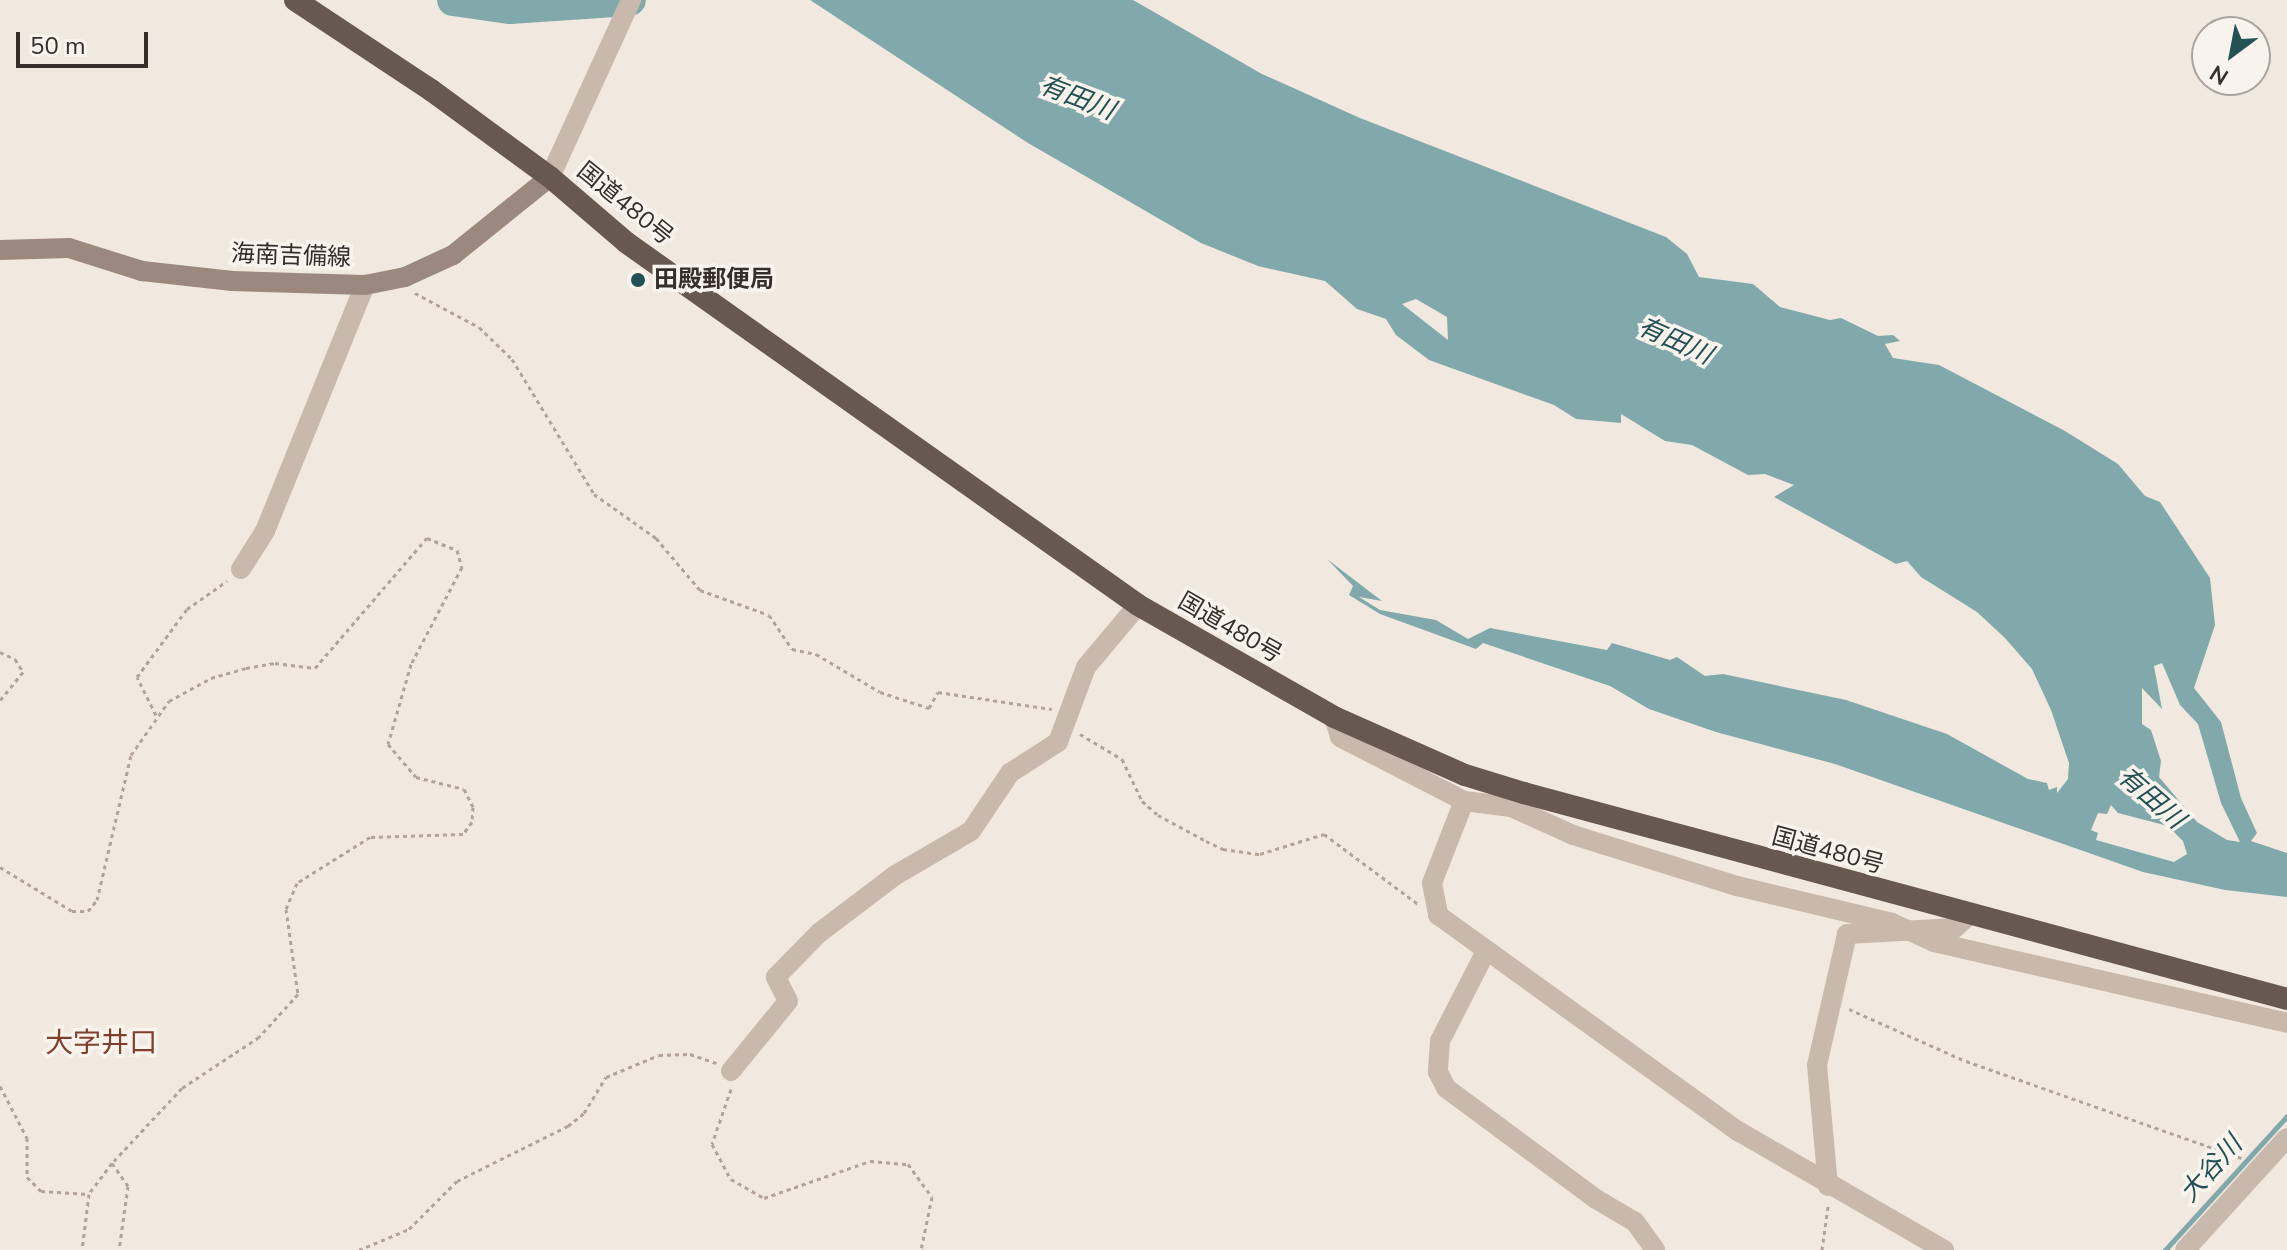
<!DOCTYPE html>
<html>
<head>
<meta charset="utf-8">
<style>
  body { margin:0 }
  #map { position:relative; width:2287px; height:1250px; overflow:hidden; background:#f1e9df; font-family:"Nunito Sans","Noto Sans JP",sans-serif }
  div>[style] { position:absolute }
  .water>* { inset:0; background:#81a9ab }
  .stream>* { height:5px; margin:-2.5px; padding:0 2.5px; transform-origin:2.5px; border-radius:2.5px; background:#81a9ab }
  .river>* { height:32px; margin:-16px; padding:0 16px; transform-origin:16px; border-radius:16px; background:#81a9ab }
  .path>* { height:3px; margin-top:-1.5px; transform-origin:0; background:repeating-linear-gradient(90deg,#b3a397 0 4px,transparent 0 8px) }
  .minor>* { height:20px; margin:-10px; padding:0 10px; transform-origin:10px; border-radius:10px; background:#c8b9ac }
  .tertiary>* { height:20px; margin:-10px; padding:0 10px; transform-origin:10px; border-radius:10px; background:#c8b9ac }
  .secondary>* { height:20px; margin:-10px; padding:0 10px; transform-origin:10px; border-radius:10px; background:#9b887e }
  .trunk>* { height:22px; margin:-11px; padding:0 11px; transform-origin:11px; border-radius:11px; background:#675850 }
  .dots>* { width:22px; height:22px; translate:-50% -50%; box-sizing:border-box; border:4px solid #f8f3ec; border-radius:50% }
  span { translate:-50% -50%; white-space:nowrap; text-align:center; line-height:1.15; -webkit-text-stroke:7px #f8f3ec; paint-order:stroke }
  .street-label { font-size:24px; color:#372e2a }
  .poi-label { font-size:24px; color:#372e2a; font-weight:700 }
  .left { translate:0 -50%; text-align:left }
  .water-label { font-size:26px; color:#245154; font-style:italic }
  .quarter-label { font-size:28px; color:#7e3f2b }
  .north { position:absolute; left:2191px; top:16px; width:80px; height:80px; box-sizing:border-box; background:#f8f3ec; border:2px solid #aba49e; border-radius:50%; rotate:212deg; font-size:22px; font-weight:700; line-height:32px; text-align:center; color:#372e2a }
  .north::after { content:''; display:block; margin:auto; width:28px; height:36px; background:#245154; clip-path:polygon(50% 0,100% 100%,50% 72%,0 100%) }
  .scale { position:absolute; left:16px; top:32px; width:132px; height:36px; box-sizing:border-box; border:4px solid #372e2a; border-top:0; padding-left:10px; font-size:24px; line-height:28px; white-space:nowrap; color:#372e2a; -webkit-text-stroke:6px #f8f3ec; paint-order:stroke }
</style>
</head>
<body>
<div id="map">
  <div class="water">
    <i style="clip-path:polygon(evenodd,810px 0,1133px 0,1262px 74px,1360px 118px,1666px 237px,1687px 254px,1699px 277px,1753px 284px,1780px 307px,1830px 320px,1841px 318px,1878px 336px,1893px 335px,1900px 341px,1885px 344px,1893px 358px,1939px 365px,2065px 431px,2118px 464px,2145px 496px,2160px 502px,2210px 578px,2215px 625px,2194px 688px,2221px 722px,2241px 798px,2257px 833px,2251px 841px,2287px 853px,2287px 897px,2225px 890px,2143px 872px,1835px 764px,1716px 732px,1649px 709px,1610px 686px,1483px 643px,1476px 649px,1380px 614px,1349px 595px,1353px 586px,1327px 559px,1382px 601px,1359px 597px,1380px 610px,1436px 620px,1468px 639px,1490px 628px,1607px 650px,1612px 643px,1670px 660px,1677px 657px,1705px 676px,1723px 674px,1846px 700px,1947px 734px,2028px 779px,2047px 783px,2049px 790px,2057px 787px,2057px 793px,2068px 779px,2069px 763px,2051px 710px,2032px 669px,2005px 638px,1977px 612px,1921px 577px,1907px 561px,1896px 564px,1774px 497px,1794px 485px,1765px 474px,1748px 475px,1692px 445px,1665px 441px,1621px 414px,1621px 423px,1576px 419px,1554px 405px,1429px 360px,1396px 335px,1386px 319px,1357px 309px,1325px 281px,1258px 266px,1201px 243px,1028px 143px,810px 0,1416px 299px,1447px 317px,1448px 340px,1402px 304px,1416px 299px,810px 0,2162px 663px,2180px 705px,2198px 724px,2221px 803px,2240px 842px,2227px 840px,2197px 822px,2159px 777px,2161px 761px,2151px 730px,2142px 724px,2142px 688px,2162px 709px,2154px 666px,2162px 663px,810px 0,2111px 805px,2118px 813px,2168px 826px,2183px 841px,2187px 854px,2174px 862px,2096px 840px,2098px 833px,2091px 830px,2098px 813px,2107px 814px,2111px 805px)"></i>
  </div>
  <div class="stream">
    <i style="left:2165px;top:1250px;width:181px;rotate:-47.7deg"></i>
  </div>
  <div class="river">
    <i style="left:453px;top:0;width:58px;rotate:8deg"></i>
    <i style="left:510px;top:8px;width:120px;rotate:-3.8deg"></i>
  </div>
  <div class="path">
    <i style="left:415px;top:293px;width:72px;rotate:28deg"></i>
    <i style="left:479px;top:327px;width:46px;rotate:44.1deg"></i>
    <i style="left:512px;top:359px;width:158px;rotate:58.7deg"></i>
    <i style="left:594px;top:494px;width:76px;rotate:35.4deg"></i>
    <i style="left:656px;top:538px;width:68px;rotate:49.8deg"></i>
    <i style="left:700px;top:590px;width:73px;rotate:19.9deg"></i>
    <i style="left:769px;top:615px;width:41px;rotate:55.9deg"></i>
    <i style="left:792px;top:649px;width:25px;rotate:12deg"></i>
    <i style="left:816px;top:654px;width:74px;rotate:30.7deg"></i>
    <i style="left:880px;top:692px;width:52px;rotate:18.1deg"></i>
    <i style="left:929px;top:708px;width:18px;rotate:-61deg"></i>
    <i style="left:938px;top:692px;width:115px;rotate:8.5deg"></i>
    <i style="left:0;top:652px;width:17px;rotate:25deg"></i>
    <i style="left:15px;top:659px;width:15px;rotate:58deg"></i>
    <i style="left:23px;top:672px;width:36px;rotate:129deg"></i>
    <i style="left:156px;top:715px;width:42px;rotate:-116.6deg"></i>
    <i style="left:137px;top:677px;width:84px;rotate:-53.7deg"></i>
    <i style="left:187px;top:609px;width:49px;rotate:-35deg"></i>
    <i style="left:1080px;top:734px;width:49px;rotate:30.8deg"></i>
    <i style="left:1122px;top:759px;width:47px;rotate:64.5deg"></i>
    <i style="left:1142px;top:801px;width:21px;rotate:41deg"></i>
    <i style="left:1158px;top:815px;width:55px;rotate:28.4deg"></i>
    <i style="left:1206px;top:841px;width:19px;rotate:25deg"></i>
    <i style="left:1223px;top:849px;width:37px;rotate:8deg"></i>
    <i style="left:1260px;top:854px;width:67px;rotate:-17.4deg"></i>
    <i style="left:1324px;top:834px;width:117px;rotate:36.7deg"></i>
    <i style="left:0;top:867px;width:84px;rotate:31.4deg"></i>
    <i style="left:72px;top:911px;width:16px"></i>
    <i style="left:88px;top:911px;width:14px;rotate:-51deg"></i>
    <i style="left:97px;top:900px;width:149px;rotate:-76.8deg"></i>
    <i style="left:131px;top:755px;width:66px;rotate:-54.9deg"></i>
    <i style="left:169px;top:701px;width:48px;rotate:-28.7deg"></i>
    <i style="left:211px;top:678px;width:36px;rotate:-16deg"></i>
    <i style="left:246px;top:668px;width:29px;rotate:-10deg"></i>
    <i style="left:275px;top:663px;width:40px;rotate:7.1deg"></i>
    <i style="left:315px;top:668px;width:172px;rotate:-49.3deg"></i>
    <i style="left:427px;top:538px;width:32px;rotate:22deg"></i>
    <i style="left:457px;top:550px;width:18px;rotate:74deg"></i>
    <i style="left:462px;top:567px;width:110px;rotate:117.7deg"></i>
    <i style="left:411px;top:664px;width:83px;rotate:106deg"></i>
    <i style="left:388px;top:744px;width:43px;rotate:49.7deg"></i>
    <i style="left:416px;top:777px;width:49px;rotate:14deg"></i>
    <i style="left:464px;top:789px;width:20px;rotate:63deg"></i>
    <i style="left:473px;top:807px;width:15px;rotate:94deg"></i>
    <i style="left:472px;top:822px;width:15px;rotate:127deg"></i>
    <i style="left:463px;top:834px;width:93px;rotate:178.2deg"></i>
    <i style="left:370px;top:837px;width:86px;rotate:147.8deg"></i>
    <i style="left:297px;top:883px;width:28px;rotate:113deg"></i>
    <i style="left:286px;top:909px;width:86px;rotate:82deg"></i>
    <i style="left:298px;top:994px;width:58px;rotate:132.2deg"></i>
    <i style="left:259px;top:1037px;width:92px;rotate:146.5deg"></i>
    <i style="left:182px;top:1088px;width:103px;rotate:133deg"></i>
    <i style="left:112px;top:1163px;width:39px;rotate:127deg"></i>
    <i style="left:89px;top:1194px;width:56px;rotate:97.1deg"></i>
    <i style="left:1849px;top:1009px;width:128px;rotate:24deg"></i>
    <i style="left:1966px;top:1061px;width:293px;rotate:19.4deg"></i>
    <i style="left:0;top:1086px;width:59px;rotate:62.6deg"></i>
    <i style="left:27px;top:1138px;width:39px;rotate:90deg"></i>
    <i style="left:27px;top:1177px;width:20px;rotate:45deg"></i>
    <i style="left:41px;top:1191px;width:47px;rotate:3.7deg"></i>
    <i style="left:731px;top:1089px;width:58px;rotate:109.1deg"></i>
    <i style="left:712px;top:1144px;width:40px;rotate:62deg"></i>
    <i style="left:731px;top:1179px;width:38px;rotate:30deg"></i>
    <i style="left:764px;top:1198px;width:112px;rotate:-19.2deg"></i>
    <i style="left:870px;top:1161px;width:38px;rotate:5deg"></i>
    <i style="left:908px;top:1164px;width:41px;rotate:54deg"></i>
    <i style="left:932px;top:1197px;width:54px;rotate:101.7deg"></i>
    <i style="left:112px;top:1163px;width:28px;rotate:55deg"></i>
    <i style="left:128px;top:1186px;width:65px;rotate:98deg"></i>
    <i style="left:359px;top:1250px;width:54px;rotate:-22.8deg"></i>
    <i style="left:409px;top:1229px;width:68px;rotate:-45deg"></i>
    <i style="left:457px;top:1181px;width:124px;rotate:-26.4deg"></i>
    <i style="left:568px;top:1126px;width:21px;rotate:-39deg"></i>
    <i style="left:584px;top:1113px;width:42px;rotate:-58.6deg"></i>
    <i style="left:606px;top:1077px;width:57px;rotate:-22.5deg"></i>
    <i style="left:659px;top:1055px;width:31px;rotate:-2deg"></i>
    <i style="left:690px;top:1054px;width:28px;rotate:19deg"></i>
    <i style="left:1822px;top:1250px;width:44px;rotate:-82.2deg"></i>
  </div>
  <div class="minor">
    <i style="left:241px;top:569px;width:45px;rotate:-57.7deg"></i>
    <i style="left:265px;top:531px;width:266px;rotate:-67.9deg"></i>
    <i style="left:1334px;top:717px;width:21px;rotate:73deg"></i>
    <i style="left:1340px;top:737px;width:140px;rotate:27.3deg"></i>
    <i style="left:1519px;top:799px;width:11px;rotate:135deg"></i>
    <i style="left:1511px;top:807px;width:47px;rotate:-172.7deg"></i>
    <i style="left:1464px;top:801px;width:88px;rotate:111.3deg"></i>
    <i style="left:1432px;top:883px;width:33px;rotate:79deg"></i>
    <i style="left:1438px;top:915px;width:370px;rotate:35.8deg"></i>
    <i style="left:1738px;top:1131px;width:238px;rotate:30deg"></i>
    <i style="left:1511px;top:807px;width:68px;rotate:24.3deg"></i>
    <i style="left:1573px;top:835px;width:172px;rotate:17.3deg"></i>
    <i style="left:1737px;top:886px;width:159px;rotate:13.4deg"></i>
    <i style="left:1892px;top:923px;width:46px;rotate:24.3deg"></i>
    <i style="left:1934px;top:942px;width:362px;rotate:12.9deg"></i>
    <i style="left:1486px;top:951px;width:101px;rotate:117.1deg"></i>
    <i style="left:1440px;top:1041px;width:31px;rotate:94deg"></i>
    <i style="left:1438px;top:1072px;width:18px;rotate:63deg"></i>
    <i style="left:1446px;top:1088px;width:187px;rotate:36.5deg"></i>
    <i style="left:1596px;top:1199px;width:45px;rotate:30.5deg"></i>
    <i style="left:1635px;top:1222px;width:34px;rotate:54deg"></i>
    <i style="left:731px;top:1071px;width:90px;rotate:-50.8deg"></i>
    <i style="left:788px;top:1001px;width:27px;rotate:-117deg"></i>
    <i style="left:776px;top:977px;width:62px;rotate:-45.7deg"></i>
    <i style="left:819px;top:933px;width:94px;rotate:-37.2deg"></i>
    <i style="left:894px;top:876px;width:89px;rotate:-30.3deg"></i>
    <i style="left:971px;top:831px;width:70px;rotate:-56.1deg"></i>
    <i style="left:1010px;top:773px;width:57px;rotate:-32.9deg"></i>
    <i style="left:1058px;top:742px;width:80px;rotate:-69.5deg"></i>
    <i style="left:1086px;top:667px;width:81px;rotate:-50deg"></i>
    <i style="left:1828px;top:1186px;width:121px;rotate:-95.2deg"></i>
    <i style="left:1817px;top:1065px;width:134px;rotate:-77.1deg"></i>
    <i style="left:1847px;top:934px;width:108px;rotate:-3.2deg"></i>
    <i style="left:1955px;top:928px;width:18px;rotate:-43deg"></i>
    <i style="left:2185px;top:1250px;width:151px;rotate:-47.7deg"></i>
  </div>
  <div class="tertiary">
    <i style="left:550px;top:177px;width:195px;rotate:-65.4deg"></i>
  </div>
  <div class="secondary">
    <i style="left:0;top:250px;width:69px;rotate:-1.7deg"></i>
    <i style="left:69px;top:248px;width:77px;rotate:17.5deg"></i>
    <i style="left:142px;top:271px;width:91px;rotate:6.3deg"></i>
    <i style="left:232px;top:281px;width:133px;rotate:1.7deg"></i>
    <i style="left:365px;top:285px;width:41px;rotate:-11.3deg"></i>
    <i style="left:405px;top:277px;width:53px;rotate:-24.6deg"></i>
    <i style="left:453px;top:255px;width:124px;rotate:-38.8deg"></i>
  </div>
  <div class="trunk">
    <i style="left:295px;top:0;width:163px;rotate:33.5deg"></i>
    <i style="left:431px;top:90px;width:147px;rotate:36.2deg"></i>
    <i style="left:550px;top:177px;width:101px;rotate:40.6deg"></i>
    <i style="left:627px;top:243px;width:626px;rotate:35.31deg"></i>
    <i style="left:1138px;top:605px;width:226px;rotate:29.7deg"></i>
    <i style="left:1334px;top:717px;width:143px;rotate:23.9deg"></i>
    <i style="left:1465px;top:775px;width:62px;rotate:17deg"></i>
    <i style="left:1524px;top:793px;width:790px;rotate:15.11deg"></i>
  </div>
  <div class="dots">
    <i style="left:638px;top:280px;background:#245154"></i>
  </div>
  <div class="street-label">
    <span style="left:625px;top:204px;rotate:39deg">国道480号</span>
    <span style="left:291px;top:256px;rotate:2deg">海南吉備線</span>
    <span style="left:1230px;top:628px;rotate:30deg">国道480号</span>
    <span style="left:1828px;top:851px;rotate:15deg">国道480号</span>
  </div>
  <div class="poi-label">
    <span class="left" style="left:654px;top:280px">田殿郵便局</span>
  </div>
  <div class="water-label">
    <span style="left:1077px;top:98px;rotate:21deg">有田川</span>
    <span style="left:1675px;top:341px;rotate:24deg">有田川</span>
    <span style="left:2151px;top:798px;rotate:41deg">有田川</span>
    <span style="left:2211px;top:1169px;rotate:-48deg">大谷川</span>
  </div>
  <div class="quarter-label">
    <span style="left:101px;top:1043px">大字井口</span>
  </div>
  <div class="north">N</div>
  <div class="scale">50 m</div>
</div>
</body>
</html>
